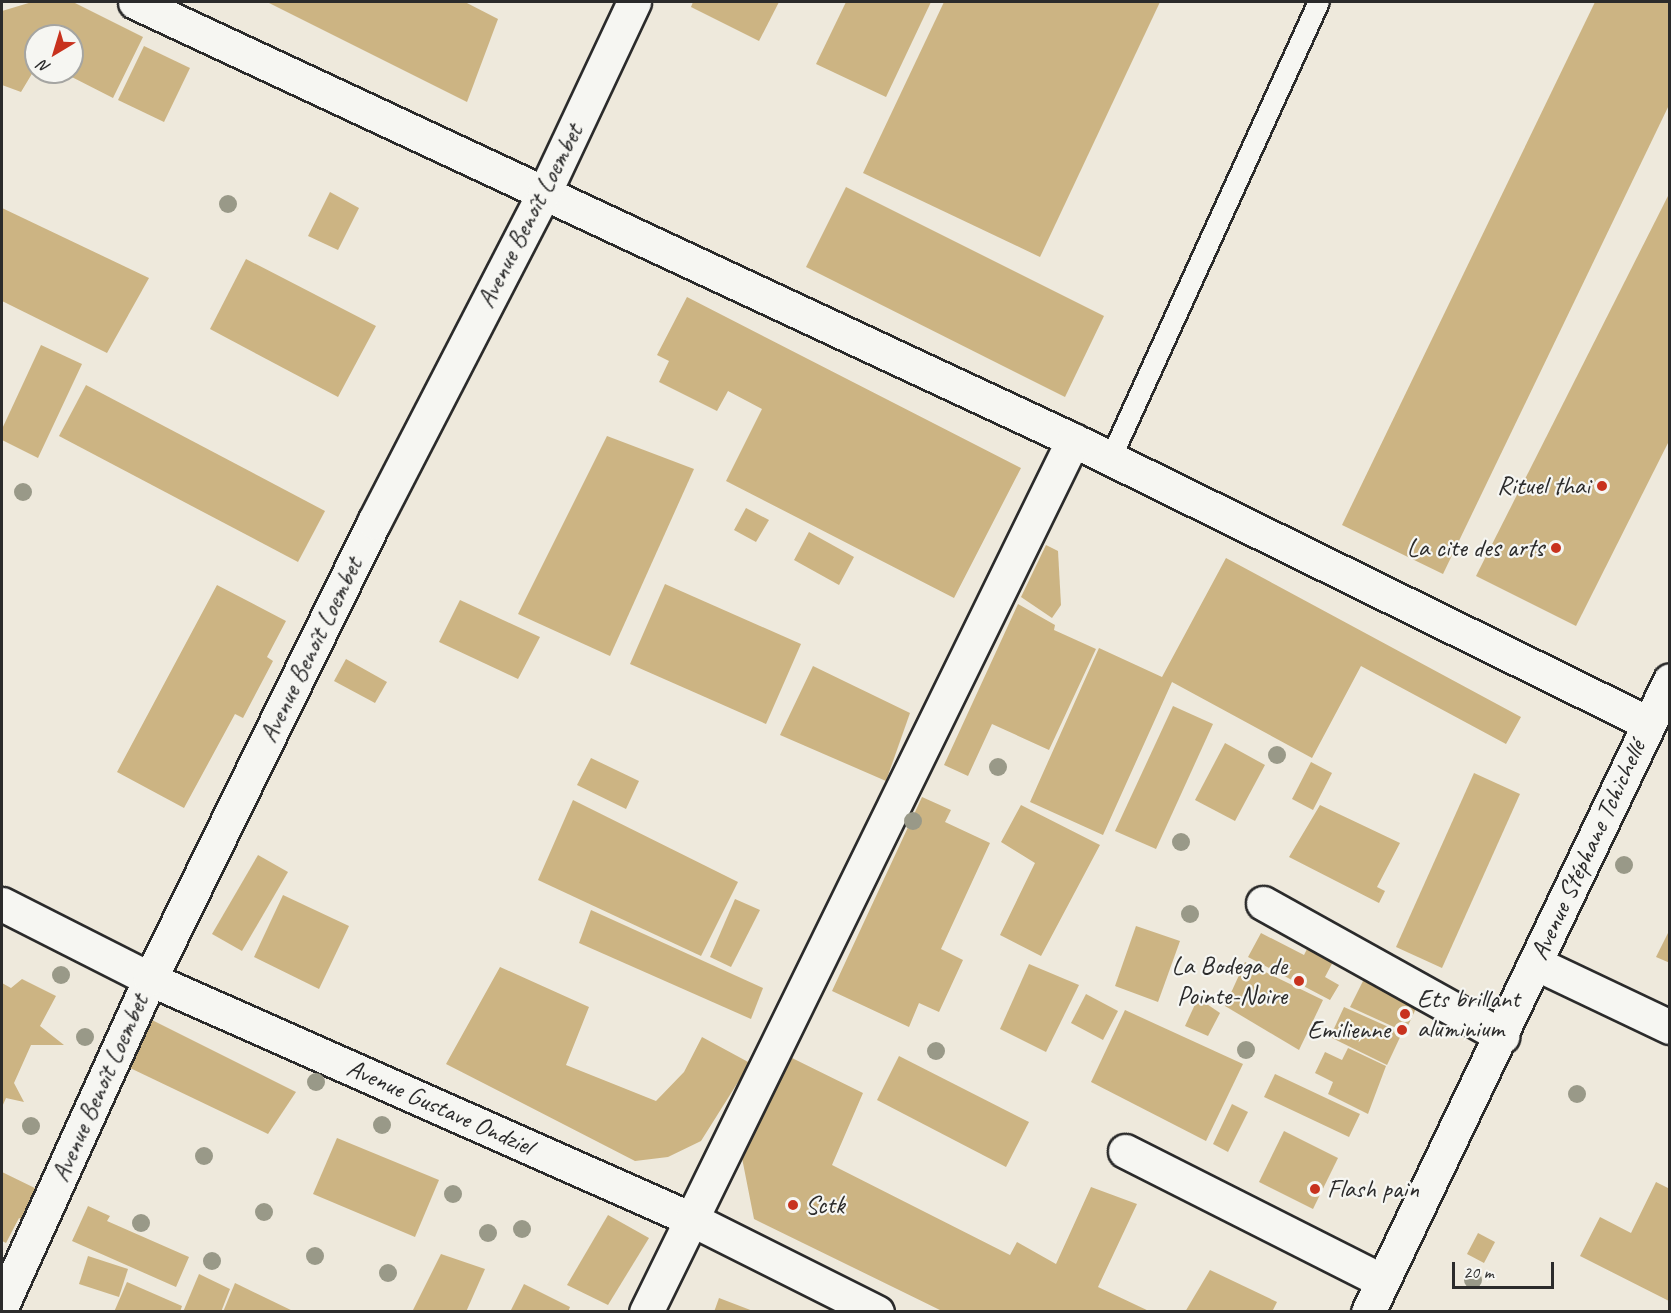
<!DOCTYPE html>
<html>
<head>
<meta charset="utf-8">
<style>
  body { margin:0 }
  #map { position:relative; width:1671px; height:1313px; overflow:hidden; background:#eee9dc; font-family:Caveat,sans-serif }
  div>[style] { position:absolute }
  .building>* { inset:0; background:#ccb483 }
  .roads { filter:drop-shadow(2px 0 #2b2b2b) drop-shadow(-2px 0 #2b2b2b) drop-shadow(0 2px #2b2b2b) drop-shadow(0 -2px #2b2b2b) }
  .service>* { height:20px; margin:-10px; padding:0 10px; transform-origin:10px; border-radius:10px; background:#f6f6f2 }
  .minor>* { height:33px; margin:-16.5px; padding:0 16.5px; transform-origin:16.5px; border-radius:16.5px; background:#f6f6f2 }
  .trunk>* { height:33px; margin:-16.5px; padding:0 16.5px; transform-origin:16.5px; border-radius:16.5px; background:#f6f6f2 }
  .trees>* { width:18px; height:18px; margin:-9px; border-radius:50%; background:#998 }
  .dots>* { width:16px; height:16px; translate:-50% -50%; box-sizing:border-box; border:3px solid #f6f6f2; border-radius:50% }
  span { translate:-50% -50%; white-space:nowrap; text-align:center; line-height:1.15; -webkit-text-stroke:4.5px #f6f6f2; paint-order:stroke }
  .street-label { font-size:26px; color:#2b2b2b }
  .poi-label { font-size:26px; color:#2b2b2b }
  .right { translate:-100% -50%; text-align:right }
  .left { translate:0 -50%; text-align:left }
  .frame { position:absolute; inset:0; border:3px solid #2b2b2b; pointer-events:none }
  .north { position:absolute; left:24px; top:24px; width:60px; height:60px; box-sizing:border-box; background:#f6f6f2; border:2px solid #a5a5a2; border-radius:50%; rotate:218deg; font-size:16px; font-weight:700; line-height:24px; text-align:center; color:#2b2b2b }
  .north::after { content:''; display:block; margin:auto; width:21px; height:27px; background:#c8321e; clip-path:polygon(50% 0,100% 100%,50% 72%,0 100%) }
  .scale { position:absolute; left:1452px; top:1262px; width:102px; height:27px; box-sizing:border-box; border:3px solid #2b2b2b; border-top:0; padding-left:8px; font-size:18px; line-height:21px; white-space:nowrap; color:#2b2b2b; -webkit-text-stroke:4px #f6f6f2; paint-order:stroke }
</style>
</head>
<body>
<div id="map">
  <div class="building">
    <i style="clip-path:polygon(32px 2px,73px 2px,143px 37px,113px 98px,62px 72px,72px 72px,72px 36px,36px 36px,36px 67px,21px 92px,2px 85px,2px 11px)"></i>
    <i style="clip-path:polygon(267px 2px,465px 2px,498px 19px,467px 102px)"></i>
    <i style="clip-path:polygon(693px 2px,779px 2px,759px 41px,691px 7px)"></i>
    <i style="clip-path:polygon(846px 2px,931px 2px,886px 97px,816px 64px)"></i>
    <i style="clip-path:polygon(944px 2px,1160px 2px,1040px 257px,863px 173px)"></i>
    <i style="clip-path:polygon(1595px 2px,1670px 2px,1670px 103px,1443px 574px,1342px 525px)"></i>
    <i style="clip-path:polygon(144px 46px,190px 68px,164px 122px,118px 100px)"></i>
    <i style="clip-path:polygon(846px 187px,1104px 316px,1065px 397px,806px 267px)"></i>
    <i style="clip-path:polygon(330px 192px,359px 208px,338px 250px,308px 236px)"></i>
    <i style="clip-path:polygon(1670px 192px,1670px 439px,1576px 626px,1476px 576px)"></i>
    <i style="clip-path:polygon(2px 208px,149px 278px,107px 353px,2px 301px)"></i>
    <i style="clip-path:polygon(246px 259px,376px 326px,338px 397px,210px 329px)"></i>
    <i style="clip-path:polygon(687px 297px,1021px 468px,954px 598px,726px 481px,762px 409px,728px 391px,717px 411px,659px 382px,669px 361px,657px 355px)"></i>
    <i style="clip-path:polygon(41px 345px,82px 364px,38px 458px,2px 440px,2px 429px)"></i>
    <i style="clip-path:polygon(86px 385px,325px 511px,298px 562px,59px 436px)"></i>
    <i style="clip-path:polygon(607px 436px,694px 469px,610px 656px,518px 614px)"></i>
    <i style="clip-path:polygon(746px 508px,769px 520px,756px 542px,734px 530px)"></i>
    <i style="clip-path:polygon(809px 532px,854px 557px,839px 585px,794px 560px)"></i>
    <i style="clip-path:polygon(1046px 545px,1058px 551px,1061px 605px,1052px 618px,1021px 597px)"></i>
    <i style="clip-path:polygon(1226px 558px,1521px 717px,1506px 744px,1361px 666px,1312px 758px,1172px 682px,1103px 835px,1030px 802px,1099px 648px,1162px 677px)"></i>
    <i style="clip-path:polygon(665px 584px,801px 644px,766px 724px,630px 664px)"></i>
    <i style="clip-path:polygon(217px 585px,286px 621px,267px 657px,273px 661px,243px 718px,235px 714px,184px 808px,117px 772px)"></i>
    <i style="clip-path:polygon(460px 600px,540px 637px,518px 679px,439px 642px)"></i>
    <i style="clip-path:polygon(1018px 604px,1055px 625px,1054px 630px,1096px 649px,1049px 750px,992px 724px,968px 776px,944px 765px)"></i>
    <i style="clip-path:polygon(346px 659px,387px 682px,375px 703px,334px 681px)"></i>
    <i style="clip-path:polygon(813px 666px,910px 713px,886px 781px,780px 735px)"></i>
    <i style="clip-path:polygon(1173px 706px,1213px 724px,1156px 849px,1115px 831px)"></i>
    <i style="clip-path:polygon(1225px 743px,1265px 765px,1235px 821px,1195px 800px)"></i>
    <i style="clip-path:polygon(591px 758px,639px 781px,626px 809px,577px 785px)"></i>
    <i style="clip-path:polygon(1311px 762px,1332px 773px,1313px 810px,1292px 799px)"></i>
    <i style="clip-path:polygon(1474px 773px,1520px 794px,1442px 968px,1396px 947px)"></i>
    <i style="clip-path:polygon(922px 797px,951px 810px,945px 822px,990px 843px,941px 949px,963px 960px,939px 1012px,919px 1003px,909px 1027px,832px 991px)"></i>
    <i style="clip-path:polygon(573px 800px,738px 882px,701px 956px,538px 880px)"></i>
    <i style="clip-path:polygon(1021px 805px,1100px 845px,1041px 956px,1000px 935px,1035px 863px,1001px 842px)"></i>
    <i style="clip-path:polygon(1320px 805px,1400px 843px,1377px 887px,1385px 891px,1379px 903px,1289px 857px)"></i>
    <i style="clip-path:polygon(258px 855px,288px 872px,242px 951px,212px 934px)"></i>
    <i style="clip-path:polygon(283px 895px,349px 926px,319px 989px,254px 957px)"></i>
    <i style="clip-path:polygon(735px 899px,760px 910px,731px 967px,710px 957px)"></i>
    <i style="clip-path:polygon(591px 910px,763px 988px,751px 1019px,579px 943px)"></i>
    <i style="clip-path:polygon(1136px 926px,1180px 941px,1158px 1002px,1115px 986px)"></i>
    <i style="clip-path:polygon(1670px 929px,1670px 963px,1656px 957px)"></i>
    <i style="clip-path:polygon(1261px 933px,1304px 955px,1310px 943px,1336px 956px,1325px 977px,1339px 985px,1330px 1000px,1248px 957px)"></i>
    <i style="clip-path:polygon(1245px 962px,1323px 1000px,1299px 1050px,1225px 1006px)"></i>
    <i style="clip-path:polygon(1029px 964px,1079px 985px,1046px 1052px,1000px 1029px)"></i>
    <i style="clip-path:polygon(500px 967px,589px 1007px,566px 1065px,656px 1101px,684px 1072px,702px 1037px,750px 1063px,701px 1141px,668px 1157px,635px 1161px,446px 1064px)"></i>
    <i style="clip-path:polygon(1365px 977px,1419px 1002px,1405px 1032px,1350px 1007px)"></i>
    <i style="clip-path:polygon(22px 979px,56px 996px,40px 1026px,64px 1045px,31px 1045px,14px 1083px,24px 1102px,6px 1098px,2px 1107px,2px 983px,11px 988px)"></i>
    <i style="clip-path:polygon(1086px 994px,1118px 1011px,1103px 1040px,1071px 1023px)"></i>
    <i style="clip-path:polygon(1198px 998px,1220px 1013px,1208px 1036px,1185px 1026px)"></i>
    <i style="clip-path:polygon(1344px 1007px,1402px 1033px,1387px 1065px,1330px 1037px)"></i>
    <i style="clip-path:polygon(1125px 1010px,1243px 1064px,1206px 1141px,1091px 1082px)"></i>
    <i style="clip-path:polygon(150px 1019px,296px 1092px,268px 1134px,128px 1067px)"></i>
    <i style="clip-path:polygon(1348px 1048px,1386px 1066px,1368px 1114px,1328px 1094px,1333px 1082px,1315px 1073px,1325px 1052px,1342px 1060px)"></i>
    <i style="clip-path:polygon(899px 1056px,1029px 1122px,1006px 1167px,877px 1100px)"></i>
    <i style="clip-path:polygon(790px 1057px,863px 1093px,832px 1165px,1010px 1255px,1017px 1242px,1056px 1264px,1091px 1187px,1137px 1204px,1098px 1287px,1151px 1312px,944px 1312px,754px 1219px,742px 1158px)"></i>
    <i style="clip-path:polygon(1275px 1074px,1360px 1114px,1349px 1137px,1264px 1097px)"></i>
    <i style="clip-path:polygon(1232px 1104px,1248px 1112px,1228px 1152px,1213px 1144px)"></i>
    <i style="clip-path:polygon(1284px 1131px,1338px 1158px,1313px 1209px,1259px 1182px)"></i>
    <i style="clip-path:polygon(337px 1138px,439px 1180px,415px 1237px,313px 1194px)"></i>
    <i style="clip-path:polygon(2px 1172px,45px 1193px,29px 1224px,19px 1218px,6px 1243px,2px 1241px)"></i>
    <i style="clip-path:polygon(1656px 1182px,1670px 1189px,1669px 1301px,1580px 1256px,1600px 1217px,1631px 1233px)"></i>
    <i style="clip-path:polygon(88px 1206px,110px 1216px,107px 1221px,189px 1257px,176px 1287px,72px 1241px)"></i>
    <i style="clip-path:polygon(608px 1215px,649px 1238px,608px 1305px,567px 1285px)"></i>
    <i style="clip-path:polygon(1478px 1233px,1495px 1242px,1484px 1263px,1467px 1254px)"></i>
    <i style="clip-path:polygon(441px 1254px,485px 1269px,466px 1312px,412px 1312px)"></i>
    <i style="clip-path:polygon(88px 1256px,128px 1269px,119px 1297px,79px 1284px)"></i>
    <i style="clip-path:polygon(1210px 1270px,1277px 1302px,1272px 1312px,1185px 1312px)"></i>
    <i style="clip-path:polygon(199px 1274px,230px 1289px,221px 1312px,183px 1312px)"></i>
    <i style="clip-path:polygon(127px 1282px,182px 1306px,180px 1312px,114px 1312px)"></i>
    <i style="clip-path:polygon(235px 1283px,295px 1312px,223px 1312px)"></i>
    <i style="clip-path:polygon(524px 1284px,570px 1307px,568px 1312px,510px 1312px)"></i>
    <i style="clip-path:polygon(719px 1298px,753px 1311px,753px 1312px,714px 1312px)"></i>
  </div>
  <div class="roads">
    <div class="service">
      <i style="left:1111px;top:458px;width:501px;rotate:-65.48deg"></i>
    </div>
    <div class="minor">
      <i style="left:135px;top:2px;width:1035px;rotate:25.03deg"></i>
      <i style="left:1073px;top:440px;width:641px;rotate:26.21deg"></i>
      <i style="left:1263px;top:903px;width:274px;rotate:29.1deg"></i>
      <i style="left:2px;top:904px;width:166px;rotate:26.9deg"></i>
      <i style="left:150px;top:979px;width:592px;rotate:23.92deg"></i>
      <i style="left:691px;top:1219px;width:208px;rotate:26.6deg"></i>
      <i style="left:1535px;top:963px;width:149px;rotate:25.4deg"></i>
      <i style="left:1125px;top:1151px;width:288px;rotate:26.8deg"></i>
      <i style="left:2px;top:1305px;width:358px;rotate:-65.6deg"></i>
      <i style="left:150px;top:979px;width:509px;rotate:-63.89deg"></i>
      <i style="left:374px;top:522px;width:373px;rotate:-62.7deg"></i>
      <i style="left:545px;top:191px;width:209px;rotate:-64.8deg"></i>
      <i style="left:646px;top:1312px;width:971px;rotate:-63.91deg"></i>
    </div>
    <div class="trunk">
      <i style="left:1368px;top:1312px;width:700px;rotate:-64.46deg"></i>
    </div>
  </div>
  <div class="trees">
    <i style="left:228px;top:204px"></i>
    <i style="left:23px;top:492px"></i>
    <i style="left:1277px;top:755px"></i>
    <i style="left:998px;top:767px"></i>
    <i style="left:913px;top:821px"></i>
    <i style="left:1181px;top:842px"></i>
    <i style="left:1624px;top:865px"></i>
    <i style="left:1190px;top:914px"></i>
    <i style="left:61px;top:975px"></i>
    <i style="left:85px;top:1037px"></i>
    <i style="left:1246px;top:1050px"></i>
    <i style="left:936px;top:1051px"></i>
    <i style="left:316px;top:1082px"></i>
    <i style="left:1577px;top:1094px"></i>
    <i style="left:382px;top:1125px"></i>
    <i style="left:31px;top:1126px"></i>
    <i style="left:204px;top:1156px"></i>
    <i style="left:453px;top:1194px"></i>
    <i style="left:264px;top:1212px"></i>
    <i style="left:141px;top:1223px"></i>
    <i style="left:522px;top:1229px"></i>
    <i style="left:488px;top:1233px"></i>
    <i style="left:315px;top:1256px"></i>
    <i style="left:212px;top:1261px"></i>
    <i style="left:388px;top:1273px"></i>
    <i style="left:1473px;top:1280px"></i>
  </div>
  <div class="dots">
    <i style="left:1602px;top:486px;background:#c8321e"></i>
    <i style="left:1556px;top:548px;background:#c8321e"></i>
    <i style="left:1299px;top:981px;background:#c8321e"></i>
    <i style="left:1405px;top:1014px;background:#c8321e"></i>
    <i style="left:1402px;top:1030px;background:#c8321e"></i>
    <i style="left:1315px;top:1189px;background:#c8321e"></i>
    <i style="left:793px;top:1205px;background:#c8321e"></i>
  </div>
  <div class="street-label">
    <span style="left:530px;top:216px;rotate:-63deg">Avenue Benoît Loembet</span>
    <span style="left:311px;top:650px;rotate:-64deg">Avenue Benoît Loembet</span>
    <span style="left:1588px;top:850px;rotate:-65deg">Avenue Stéphane Tchichellé</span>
    <span style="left:100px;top:1088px;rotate:-66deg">Avenue Benoît Loembet</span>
    <span style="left:440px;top:1107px;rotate:24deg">Avenue Gustave Ondziel</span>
  </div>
  <div class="poi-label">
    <span class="right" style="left:1590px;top:486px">Rituel thai</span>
    <span class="right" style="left:1544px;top:548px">La cite des arts</span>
    <span class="right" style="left:1287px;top:981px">La Bodega de<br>Pointe-Noire</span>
    <span class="left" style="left:1417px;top:1014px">Ets brillant<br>aluminium</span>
    <span class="right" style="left:1390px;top:1030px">Emilienne</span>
    <span class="left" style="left:1327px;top:1189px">Flash pain</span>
    <span class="left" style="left:805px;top:1205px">Sctk</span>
  </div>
  <div class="frame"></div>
  <div class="north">N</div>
  <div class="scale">20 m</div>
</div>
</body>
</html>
